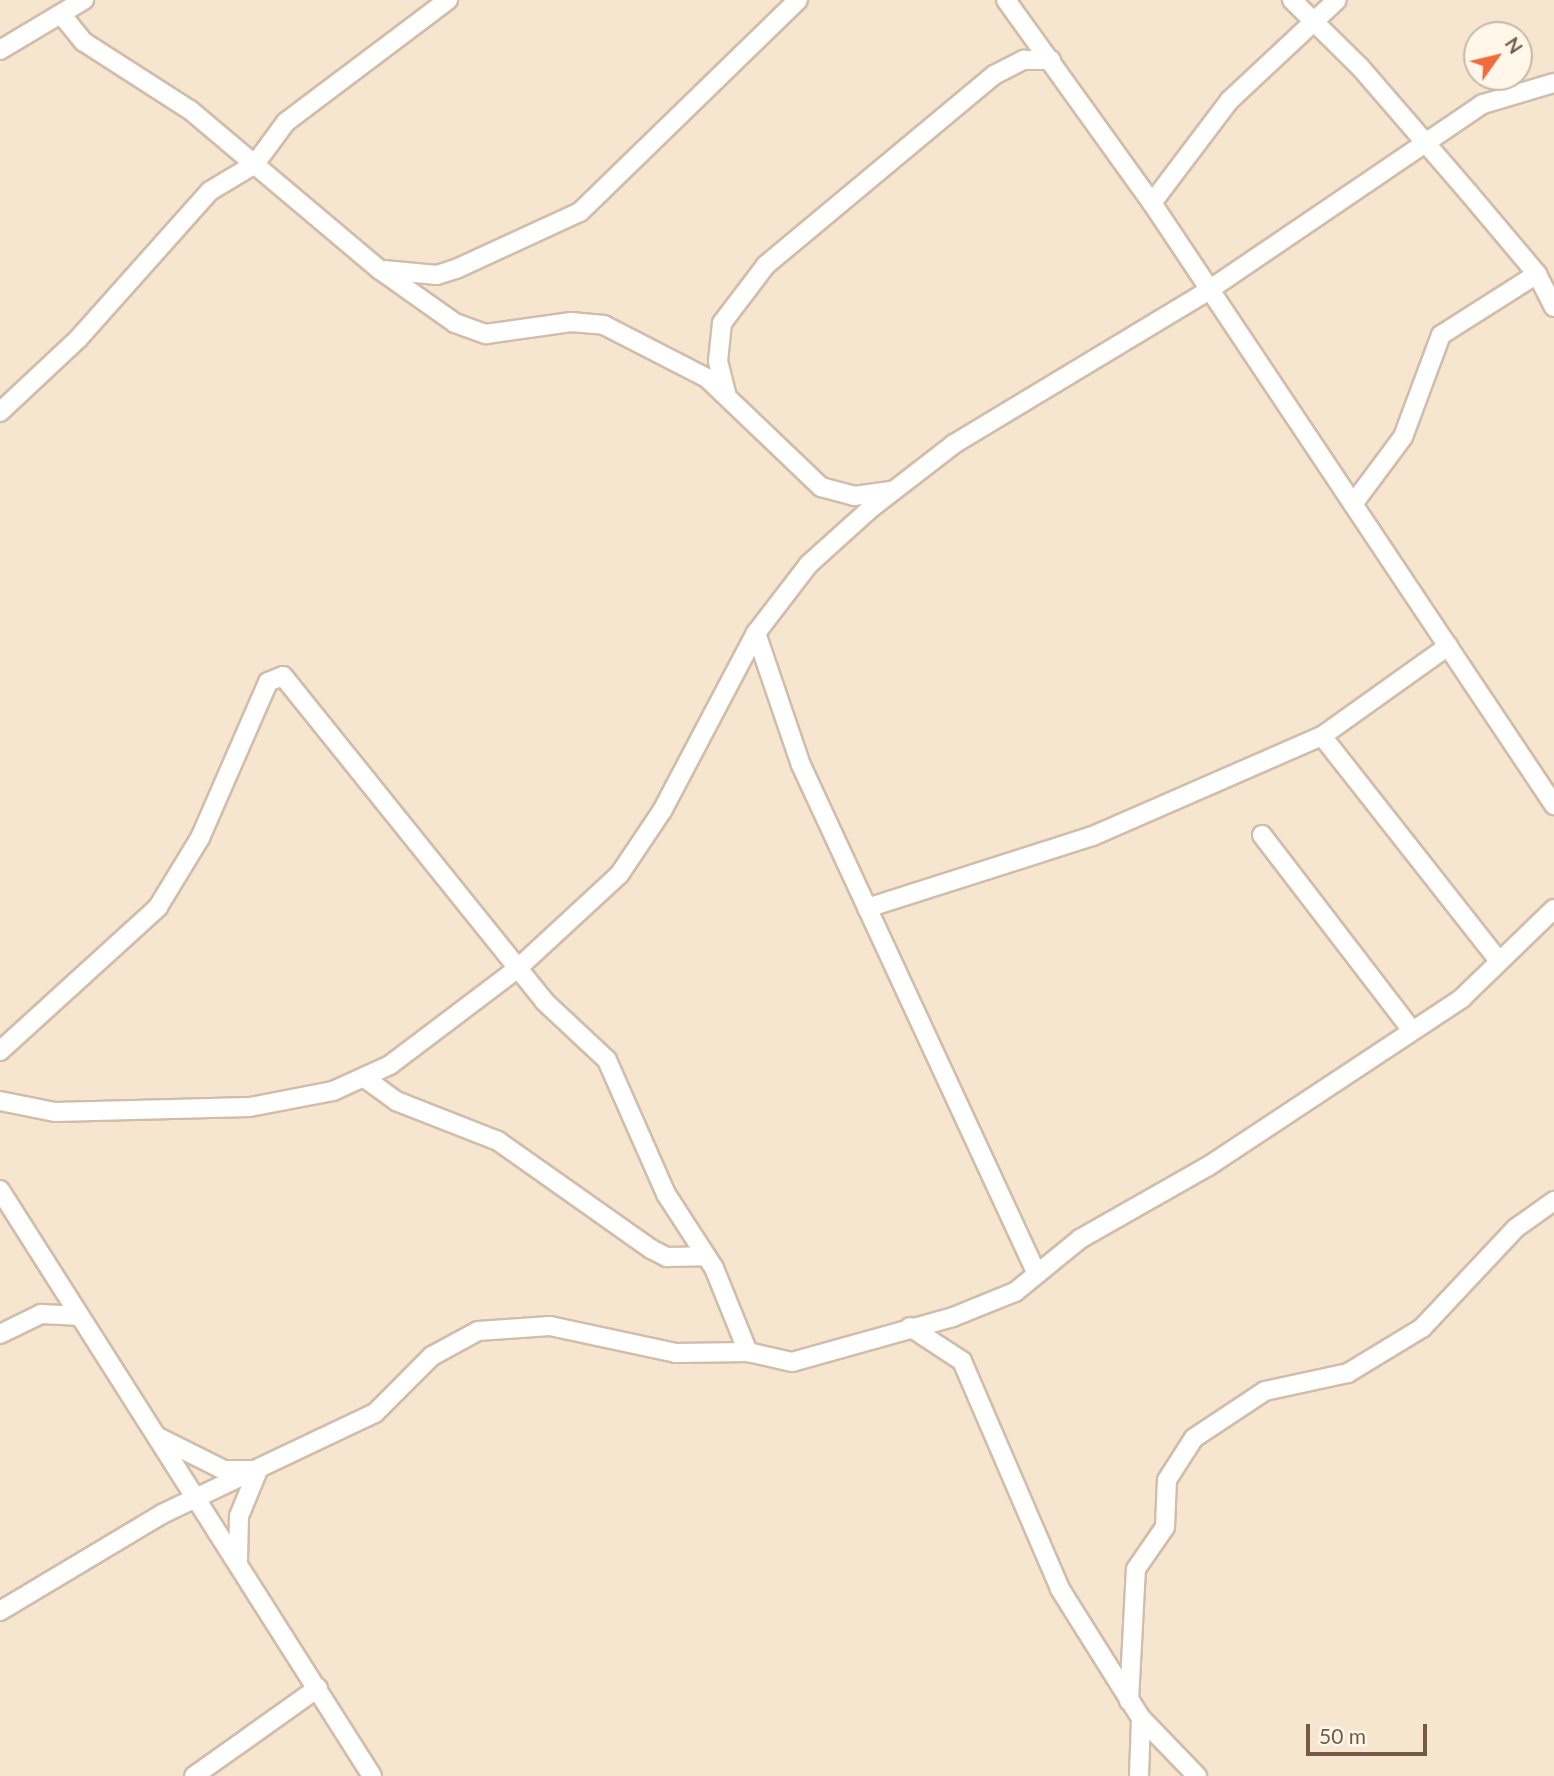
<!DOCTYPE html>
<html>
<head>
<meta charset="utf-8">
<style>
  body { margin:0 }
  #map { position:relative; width:1554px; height:1776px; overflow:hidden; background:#fef4e1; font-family:Lato,sans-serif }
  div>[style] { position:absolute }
  .residential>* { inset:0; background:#f6e5cf }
  .roads { filter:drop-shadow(2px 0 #d1bdaa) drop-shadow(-2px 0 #d1bdaa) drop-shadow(0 2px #d1bdaa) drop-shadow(0 -2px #d1bdaa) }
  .minor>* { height:18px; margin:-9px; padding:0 9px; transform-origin:9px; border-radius:9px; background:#fff }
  span { translate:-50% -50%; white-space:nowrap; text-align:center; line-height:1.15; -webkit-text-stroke:5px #fff7e9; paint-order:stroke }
  .north { position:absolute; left:1463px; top:21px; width:70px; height:70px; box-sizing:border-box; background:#fff7e9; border:2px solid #c8b8a8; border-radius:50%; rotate:56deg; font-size:19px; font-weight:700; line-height:28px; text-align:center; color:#765946 }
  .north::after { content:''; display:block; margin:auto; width:24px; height:32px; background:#f06b3e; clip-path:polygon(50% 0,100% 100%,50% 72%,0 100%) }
  .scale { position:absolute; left:1306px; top:1724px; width:121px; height:32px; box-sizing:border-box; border:4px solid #765946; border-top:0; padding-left:9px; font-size:21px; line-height:24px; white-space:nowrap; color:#765946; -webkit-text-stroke:5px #fff7e9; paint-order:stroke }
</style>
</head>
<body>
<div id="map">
  <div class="residential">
    <i style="clip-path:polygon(evenodd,0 0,1554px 0,1554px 1776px,0 1776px,0 0,1477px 35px,1519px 35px,1519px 77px,1477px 77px,1477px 35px)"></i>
  </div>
  <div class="roads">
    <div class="minor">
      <i style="left:1006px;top:0;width:250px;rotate:54.3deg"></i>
      <i style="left:1152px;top:203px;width:724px;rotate:56.27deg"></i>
      <i style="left:1292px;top:0;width:95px;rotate:44.6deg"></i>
      <i style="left:1360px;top:67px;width:165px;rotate:49.2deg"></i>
      <i style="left:1468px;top:192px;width:107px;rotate:49.9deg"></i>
      <i style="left:1537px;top:274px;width:37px;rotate:63deg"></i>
      <i style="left:61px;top:14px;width:36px;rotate:51deg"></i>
      <i style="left:84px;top:42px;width:126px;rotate:32.7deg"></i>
      <i style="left:190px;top:110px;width:248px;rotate:40.1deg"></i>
      <i style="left:380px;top:270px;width:92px;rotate:35.2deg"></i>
      <i style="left:455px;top:323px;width:33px;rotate:20deg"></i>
      <i style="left:486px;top:334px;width:86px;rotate:-8deg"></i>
      <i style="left:571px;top:322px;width:33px;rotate:5deg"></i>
      <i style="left:604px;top:325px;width:116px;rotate:27.2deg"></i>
      <i style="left:707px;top:378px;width:158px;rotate:43.7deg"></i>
      <i style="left:821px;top:487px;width:34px;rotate:15deg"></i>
      <i style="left:854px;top:496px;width:37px;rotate:-8deg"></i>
      <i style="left:0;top:50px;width:98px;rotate:-30.8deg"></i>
      <i style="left:1152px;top:203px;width:129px;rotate:-52.9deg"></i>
      <i style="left:1230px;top:100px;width:146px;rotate:-43.1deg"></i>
      <i style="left:384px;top:270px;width:53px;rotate:5.4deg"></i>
      <i style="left:437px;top:275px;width:20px;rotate:-18deg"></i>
      <i style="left:456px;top:269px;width:136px;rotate:-24.7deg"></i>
      <i style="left:580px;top:212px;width:304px;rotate:-44.2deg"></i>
      <i style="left:726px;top:393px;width:33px;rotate:-104deg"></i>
      <i style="left:718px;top:361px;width:38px;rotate:-84deg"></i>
      <i style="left:722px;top:323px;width:73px;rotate:-52.8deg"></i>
      <i style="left:766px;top:265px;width:297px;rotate:-39.8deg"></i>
      <i style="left:994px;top:75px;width:34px;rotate:-27deg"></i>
      <i style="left:1024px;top:60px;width:27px"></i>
      <i style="left:0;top:412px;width:107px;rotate:-43.1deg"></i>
      <i style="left:78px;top:339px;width:198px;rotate:-48.3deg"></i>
      <i style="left:210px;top:191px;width:52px;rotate:-31deg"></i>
      <i style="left:255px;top:164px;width:52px;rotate:-53.6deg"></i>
      <i style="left:286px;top:122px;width:203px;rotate:-37deg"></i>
      <i style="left:1353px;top:504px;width:84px;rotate:-53.3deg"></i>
      <i style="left:1403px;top:437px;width:109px;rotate:-69.6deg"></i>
      <i style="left:1441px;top:335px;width:114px;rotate:-32.4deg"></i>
      <i style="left:756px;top:633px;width:139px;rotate:71.2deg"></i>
      <i style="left:801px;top:765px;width:561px;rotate:65.13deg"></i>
      <i style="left:1322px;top:736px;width:285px;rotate:51.8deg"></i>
      <i style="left:1262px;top:835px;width:245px;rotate:52.5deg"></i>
      <i style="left:867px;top:908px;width:237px;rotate:-17.7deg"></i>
      <i style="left:1093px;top:836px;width:250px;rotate:-23.6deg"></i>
      <i style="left:1322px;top:736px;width:155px;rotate:-35.5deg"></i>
      <i style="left:0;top:1051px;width:214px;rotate:-42.3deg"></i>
      <i style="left:158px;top:907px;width:81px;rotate:-58.7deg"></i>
      <i style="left:200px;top:838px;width:170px;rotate:-66.4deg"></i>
      <i style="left:268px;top:682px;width:16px;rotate:-22deg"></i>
      <i style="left:283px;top:676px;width:417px;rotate:51.2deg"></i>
      <i style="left:544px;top:1001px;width:86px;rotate:43.1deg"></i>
      <i style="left:607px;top:1060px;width:146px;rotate:66.2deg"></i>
      <i style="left:666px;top:1194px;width:88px;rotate:57deg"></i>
      <i style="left:714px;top:1268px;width:91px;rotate:68deg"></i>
      <i style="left:366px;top:1079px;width:37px;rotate:36deg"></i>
      <i style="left:396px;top:1101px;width:110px;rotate:21.4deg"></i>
      <i style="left:498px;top:1141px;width:187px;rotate:35.2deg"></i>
      <i style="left:651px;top:1249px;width:18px;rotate:27deg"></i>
      <i style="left:667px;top:1257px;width:39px;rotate:-1deg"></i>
      <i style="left:0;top:1101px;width:56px;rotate:11.3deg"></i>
      <i style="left:55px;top:1112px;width:195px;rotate:-1.5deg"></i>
      <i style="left:250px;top:1107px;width:85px;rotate:-10.9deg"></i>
      <i style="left:333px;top:1091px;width:63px;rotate:-24.5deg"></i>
      <i style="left:390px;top:1065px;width:159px;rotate:-37.1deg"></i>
      <i style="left:517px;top:969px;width:139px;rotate:-42.7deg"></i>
      <i style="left:619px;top:875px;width:77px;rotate:-56.1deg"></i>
      <i style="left:662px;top:811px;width:201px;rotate:-62.2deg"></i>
      <i style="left:756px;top:633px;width:87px;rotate:-52.5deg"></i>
      <i style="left:809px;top:564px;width:82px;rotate:-42deg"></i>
      <i style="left:870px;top:509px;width:106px;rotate:-37.7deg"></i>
      <i style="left:954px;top:444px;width:298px;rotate:-31.1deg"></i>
      <i style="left:1209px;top:290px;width:331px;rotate:-34.2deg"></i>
      <i style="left:1483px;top:104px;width:74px;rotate:-16.5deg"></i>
      <i style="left:0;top:1190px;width:694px;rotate:57.59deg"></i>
      <i style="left:910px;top:1327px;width:62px;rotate:33.2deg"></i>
      <i style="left:962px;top:1361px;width:248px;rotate:66.7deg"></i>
      <i style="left:1060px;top:1589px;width:152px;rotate:57.9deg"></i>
      <i style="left:1141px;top:1718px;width:81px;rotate:46deg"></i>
      <i style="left:0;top:1334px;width:46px;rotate:-26deg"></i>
      <i style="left:41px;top:1314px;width:35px;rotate:3deg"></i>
      <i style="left:158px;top:1437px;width:74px;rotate:26.6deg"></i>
      <i style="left:224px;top:1470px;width:34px"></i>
      <i style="left:258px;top:1470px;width:50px;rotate:112.4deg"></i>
      <i style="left:239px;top:1516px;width:44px;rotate:91.3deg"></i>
      <i style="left:0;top:1611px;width:189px;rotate:-30.9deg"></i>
      <i style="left:162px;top:1514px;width:236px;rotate:-25.4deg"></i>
      <i style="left:375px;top:1413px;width:81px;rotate:-45deg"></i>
      <i style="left:432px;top:1356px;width:52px;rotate:-28.5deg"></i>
      <i style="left:478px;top:1331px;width:72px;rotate:-4deg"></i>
      <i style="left:550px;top:1326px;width:129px;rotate:12.1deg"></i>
      <i style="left:676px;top:1353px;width:72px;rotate:-0.8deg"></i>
      <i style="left:748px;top:1352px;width:45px;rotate:12.8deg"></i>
      <i style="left:792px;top:1362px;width:167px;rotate:-15.6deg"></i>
      <i style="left:953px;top:1317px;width:67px;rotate:-22deg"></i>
      <i style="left:1015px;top:1292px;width:84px;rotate:-39.2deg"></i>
      <i style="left:1080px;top:1239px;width:146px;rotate:-29.6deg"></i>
      <i style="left:1207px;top:1167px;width:306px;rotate:-33.5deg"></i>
      <i style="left:1462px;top:998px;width:128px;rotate:-44.1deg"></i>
      <i style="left:1129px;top:1701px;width:132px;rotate:-87deg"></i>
      <i style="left:1136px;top:1569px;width:51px;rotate:-55.4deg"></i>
      <i style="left:1165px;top:1527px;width:47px;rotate:-87.6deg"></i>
      <i style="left:1167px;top:1480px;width:50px;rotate:-57.3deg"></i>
      <i style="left:1194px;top:1438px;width:85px;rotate:-33.5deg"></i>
      <i style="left:1265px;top:1391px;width:85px;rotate:-12.2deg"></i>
      <i style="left:1348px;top:1373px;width:87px;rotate:-31.3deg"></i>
      <i style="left:1422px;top:1328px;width:137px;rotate:-46.8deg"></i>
      <i style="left:1516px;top:1228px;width:47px;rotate:-35.4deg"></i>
      <i style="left:194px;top:1776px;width:152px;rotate:-35.4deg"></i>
      <i style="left:1139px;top:1776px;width:58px;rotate:-88deg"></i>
    </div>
  </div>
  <div class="north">N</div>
  <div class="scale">50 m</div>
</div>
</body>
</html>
